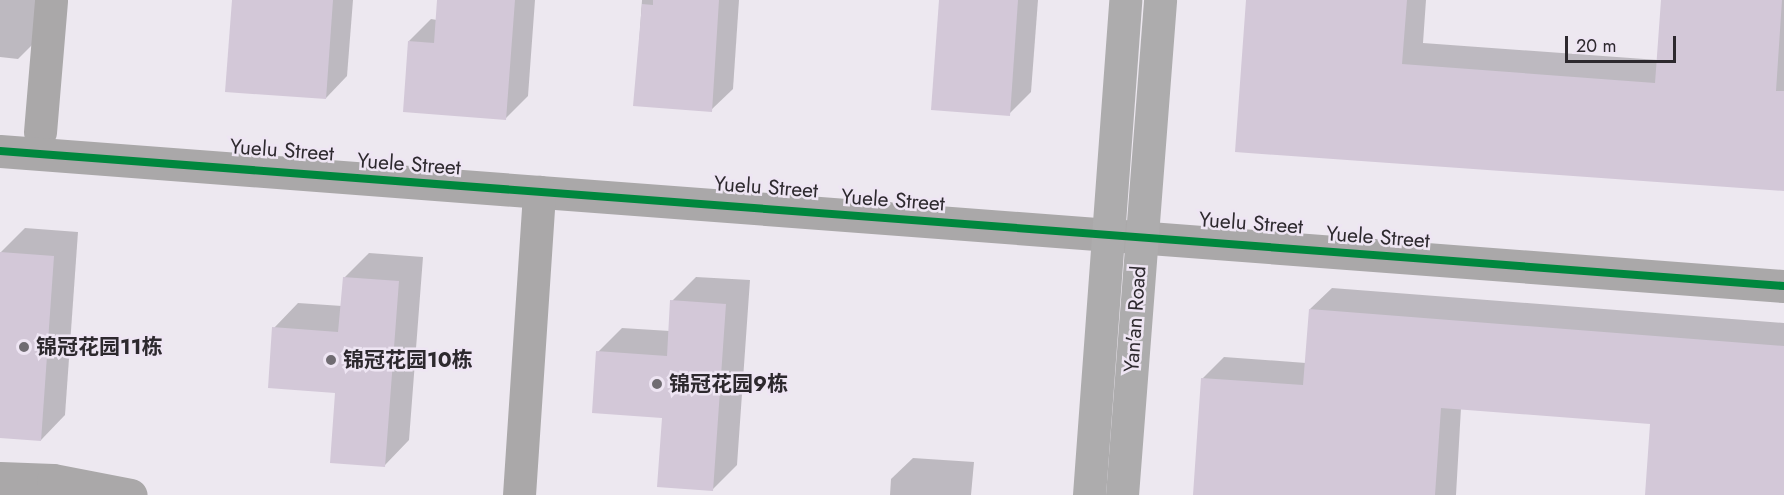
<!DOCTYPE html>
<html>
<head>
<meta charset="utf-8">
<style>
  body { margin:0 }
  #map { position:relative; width:1784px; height:495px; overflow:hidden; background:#ede8f0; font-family:Jost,"Noto Sans SC",sans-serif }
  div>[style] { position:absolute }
  .shadow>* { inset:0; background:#0003 }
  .building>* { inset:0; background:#d3c8d8 }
  .minor>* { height:33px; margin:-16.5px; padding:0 16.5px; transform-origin:16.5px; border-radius:16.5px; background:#aaa8a9 }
  .major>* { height:33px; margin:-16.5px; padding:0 16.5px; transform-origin:16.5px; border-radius:16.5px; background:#adacad }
  .cycleway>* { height:8px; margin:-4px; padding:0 4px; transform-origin:4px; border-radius:4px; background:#00873e }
  .dots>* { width:16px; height:16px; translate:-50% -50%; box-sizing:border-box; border:3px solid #eee5f3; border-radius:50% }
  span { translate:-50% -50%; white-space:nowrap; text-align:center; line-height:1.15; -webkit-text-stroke:5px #eee5f3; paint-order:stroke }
  .street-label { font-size:21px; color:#2d292e }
  .poi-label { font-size:21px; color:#2d292e; font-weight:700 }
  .left { translate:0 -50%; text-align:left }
  .scale { position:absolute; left:1565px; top:36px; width:111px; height:27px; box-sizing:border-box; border:3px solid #2d292e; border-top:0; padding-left:8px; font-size:18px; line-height:21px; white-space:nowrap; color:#2d292e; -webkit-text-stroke:4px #eee5f3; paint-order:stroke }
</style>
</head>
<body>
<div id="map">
  <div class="shadow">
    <i style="clip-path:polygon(0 0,41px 0,38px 39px,18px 59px,0 57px)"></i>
    <i style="clip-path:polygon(233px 0,353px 0,347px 76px,326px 98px)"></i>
    <i style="clip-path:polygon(438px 0,535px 0,528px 96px,506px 118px,409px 41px,431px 19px,437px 20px)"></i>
    <i style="clip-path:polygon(642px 0,739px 0,733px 89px,711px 110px,635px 105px)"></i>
    <i style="clip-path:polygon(940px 0,1038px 0,1031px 92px,1009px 114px)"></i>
    <i style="clip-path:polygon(1248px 0,1426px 0,1423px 43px,1658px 60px,1662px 0,1784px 0,1784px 190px,1237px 150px)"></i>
    <i style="clip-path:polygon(25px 228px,78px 232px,65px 415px,41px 440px,0 437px,0 253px)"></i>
    <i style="clip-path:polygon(369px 253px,423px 257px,409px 440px,385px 465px,337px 392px,274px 328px,298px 303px,342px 306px,344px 278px)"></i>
    <i style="clip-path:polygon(696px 277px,750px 280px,737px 465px,712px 490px,664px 416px,598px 352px,622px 328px,670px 331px,672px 301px)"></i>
    <i style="clip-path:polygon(1332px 288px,1784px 323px,1784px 495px,1646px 495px,1652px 423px,1461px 408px,1456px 495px,1194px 495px,1202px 379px,1224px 357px,1306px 363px,1310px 309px)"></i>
    <i style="clip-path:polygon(913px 458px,974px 462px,971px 495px,890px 495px,891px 479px)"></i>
  </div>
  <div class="building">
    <i style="clip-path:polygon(232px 0,333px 0,326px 99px,225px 92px)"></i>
    <i style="clip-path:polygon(437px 0,515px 0,506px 120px,403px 112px,408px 41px,434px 43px)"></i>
    <i style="clip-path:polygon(653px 0,719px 0,712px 112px,633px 106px,642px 4px,653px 5px)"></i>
    <i style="clip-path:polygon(939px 0,1018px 0,1010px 116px,931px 110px)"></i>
    <i style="clip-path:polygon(1246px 0,1407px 0,1402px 64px,1655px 83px,1661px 0,1782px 0,1776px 91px,1784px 91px,1784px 191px,1235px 152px)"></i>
    <i style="clip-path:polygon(0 252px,54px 256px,41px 441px,0 438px)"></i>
    <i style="clip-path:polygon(343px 277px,399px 281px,385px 467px,330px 463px,335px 393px,268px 388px,272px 327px,338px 332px)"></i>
    <i style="clip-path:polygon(670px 300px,726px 304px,713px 491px,657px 487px,662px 418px,592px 413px,596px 351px,667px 356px)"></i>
    <i style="clip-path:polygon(1309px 309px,1784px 346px,1784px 495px,1645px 495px,1650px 424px,1441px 408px,1435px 495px,1193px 495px,1201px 378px,1303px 385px)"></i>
  </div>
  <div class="minor">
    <i style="left:40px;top:132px;width:132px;rotate:-85.2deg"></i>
    <i style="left:0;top:151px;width:1789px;rotate:4.33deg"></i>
    <i style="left:0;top:478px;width:53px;rotate:2.2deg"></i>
    <i style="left:53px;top:480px;width:79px;rotate:10.9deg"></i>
    <i style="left:519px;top:495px;width:304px;rotate:-86.2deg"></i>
  </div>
  <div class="major">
    <i style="left:1089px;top:495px;width:496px;rotate:-85.8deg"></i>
    <i style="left:1122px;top:495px;width:496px;rotate:-85.6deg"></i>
  </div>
  <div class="cycleway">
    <i style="left:0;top:151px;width:1789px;rotate:4.33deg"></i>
  </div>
  <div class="dots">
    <i style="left:24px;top:347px;background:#706c72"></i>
    <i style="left:331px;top:360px;background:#706c72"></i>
    <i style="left:657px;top:384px;background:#706c72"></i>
  </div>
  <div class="street-label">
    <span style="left:282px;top:150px;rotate:4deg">Yuelu Street</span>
    <span style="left:409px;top:164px;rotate:4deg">Yuele Street</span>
    <span style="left:766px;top:187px;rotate:4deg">Yuelu Street</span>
    <span style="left:893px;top:200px;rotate:4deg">Yuele Street</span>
    <span style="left:1251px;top:223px;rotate:4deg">Yuelu Street</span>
    <span style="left:1378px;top:237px;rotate:4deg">Yuele Street</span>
    <span style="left:1135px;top:319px;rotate:-86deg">Yan'an Road</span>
  </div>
  <div class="poi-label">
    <span class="left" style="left:36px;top:347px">锦冠花园11栋</span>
    <span class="left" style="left:343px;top:360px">锦冠花园10栋</span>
    <span class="left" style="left:669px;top:384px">锦冠花园9栋</span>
  </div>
  <div class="scale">20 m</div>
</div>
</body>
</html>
